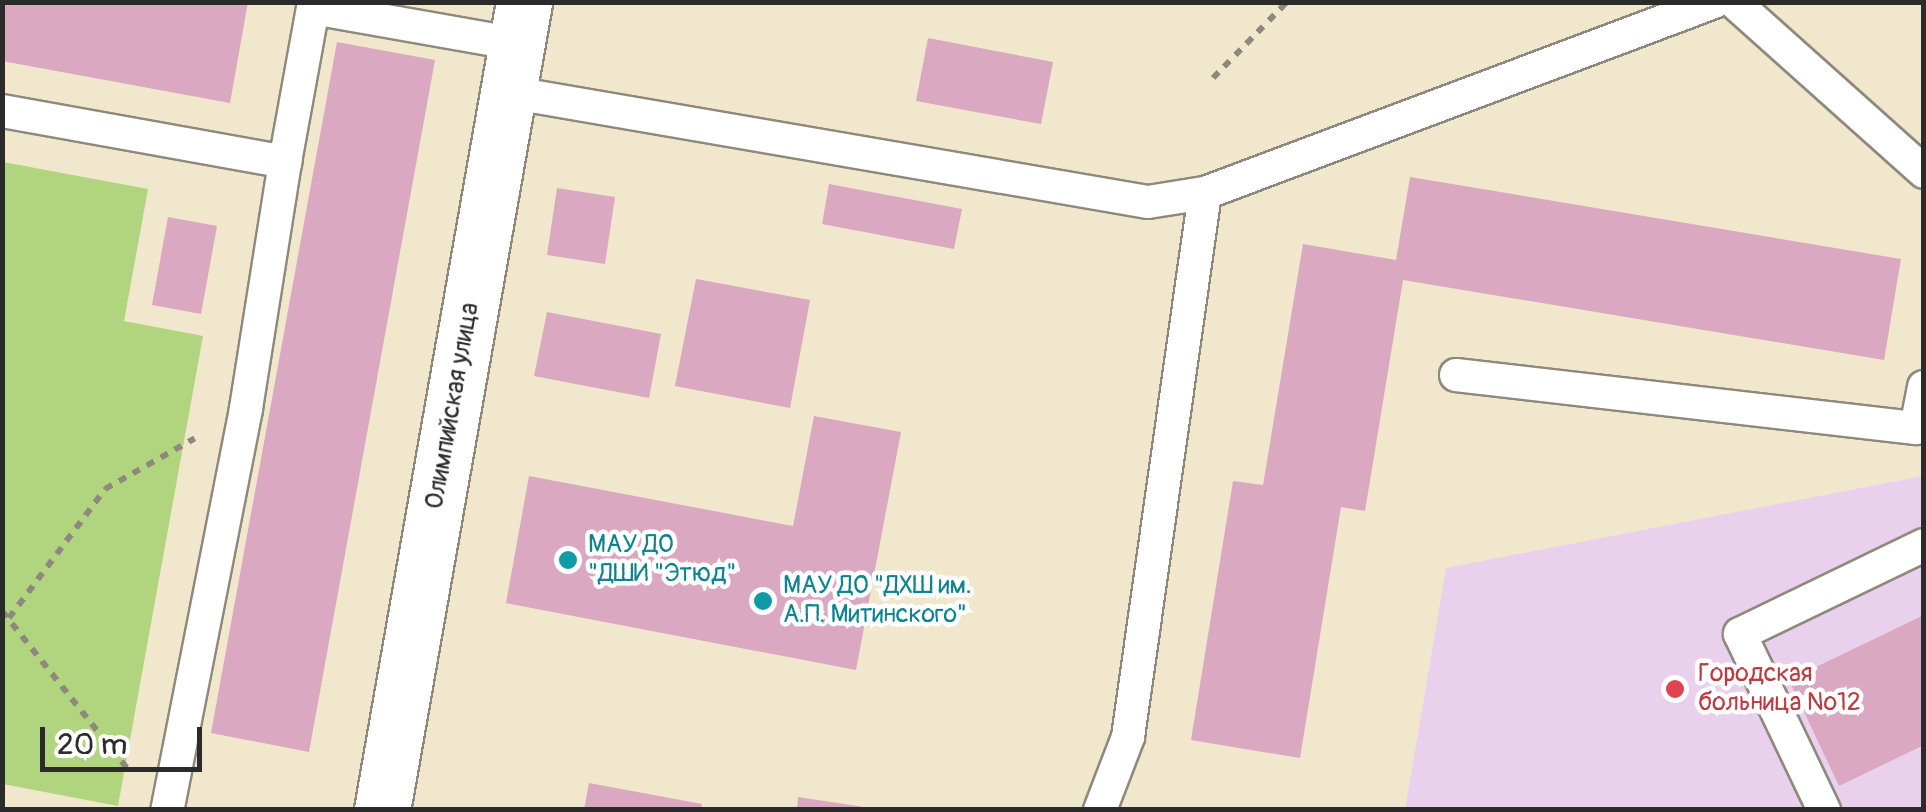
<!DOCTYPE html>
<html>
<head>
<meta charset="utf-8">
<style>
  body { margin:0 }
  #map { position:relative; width:1926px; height:812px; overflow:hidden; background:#f0e7cc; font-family:Pangolin,sans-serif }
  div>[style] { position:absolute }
  .built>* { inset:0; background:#e9d1ed }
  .green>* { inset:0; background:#b1d57e }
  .building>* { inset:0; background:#daa8c0 }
  .path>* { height:6px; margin-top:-3px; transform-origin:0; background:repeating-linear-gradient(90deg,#8e897c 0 8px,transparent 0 16px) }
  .roads { filter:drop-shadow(2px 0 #8e897c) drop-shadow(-2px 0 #8e897c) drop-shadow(0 2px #8e897c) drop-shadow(0 -2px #8e897c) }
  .service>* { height:32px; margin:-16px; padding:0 16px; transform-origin:16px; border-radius:16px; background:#fff }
  .minor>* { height:55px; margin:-27.5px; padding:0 27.5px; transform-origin:27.5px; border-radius:27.5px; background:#fff }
  .dots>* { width:28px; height:28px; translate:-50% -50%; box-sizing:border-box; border:5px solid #fff; border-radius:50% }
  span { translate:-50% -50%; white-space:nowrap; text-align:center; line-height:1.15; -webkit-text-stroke:9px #fff; paint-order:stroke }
  .street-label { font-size:25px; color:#2b2b2b }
  .culture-label { font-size:25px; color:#0d838f }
  .left { translate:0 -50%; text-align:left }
  .health-label { font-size:25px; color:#be3a42 }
  .frame { position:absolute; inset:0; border:5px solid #2b2b2b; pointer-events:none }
  .scale { position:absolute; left:40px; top:727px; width:162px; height:45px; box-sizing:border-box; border:5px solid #2b2b2b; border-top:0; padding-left:12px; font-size:30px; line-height:35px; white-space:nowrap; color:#2b2b2b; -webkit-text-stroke:8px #fff; paint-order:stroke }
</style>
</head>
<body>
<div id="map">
  <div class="built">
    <i style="clip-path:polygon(1923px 476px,1923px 809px,1405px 810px,1446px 568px)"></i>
  </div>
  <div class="green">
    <i style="clip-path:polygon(3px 162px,148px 189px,124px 321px,203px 336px,118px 806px,3px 784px)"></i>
  </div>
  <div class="building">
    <i style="clip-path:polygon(2px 2px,248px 2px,230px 103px,2px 61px)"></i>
    <i style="clip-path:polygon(928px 38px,1053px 62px,1041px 124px,916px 101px)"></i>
    <i style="clip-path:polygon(337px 42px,435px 60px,309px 752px,211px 733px)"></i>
    <i style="clip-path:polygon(1410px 177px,1901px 259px,1884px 360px,1403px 280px,1365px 511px,1341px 507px,1300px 758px,1191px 740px,1233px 481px,1263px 485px,1303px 244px,1396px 260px)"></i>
    <i style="clip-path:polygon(829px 184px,962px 209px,954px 249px,822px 224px)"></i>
    <i style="clip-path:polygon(557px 188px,615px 197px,605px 264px,547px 255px)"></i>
    <i style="clip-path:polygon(168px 217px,217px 226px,201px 314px,152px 305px)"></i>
    <i style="clip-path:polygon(696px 279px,810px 300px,790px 408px,675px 386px)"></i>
    <i style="clip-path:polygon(547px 312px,661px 334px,649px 398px,534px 376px)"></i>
    <i style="clip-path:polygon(814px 416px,901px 432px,856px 670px,506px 603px,529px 476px,793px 526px)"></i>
    <i style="clip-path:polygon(1924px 615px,1924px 745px,1839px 786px,1789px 680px)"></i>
    <i style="clip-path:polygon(589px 783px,702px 804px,701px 810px,584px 810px)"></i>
    <i style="clip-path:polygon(798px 797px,864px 807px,864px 810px,797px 810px)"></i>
  </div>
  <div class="path">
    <i style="left:1213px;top:78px;width:106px;rotate:-45.8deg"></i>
    <i style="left:2px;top:611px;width:207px;rotate:51.5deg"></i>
    <i style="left:9px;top:618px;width:161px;rotate:-53.3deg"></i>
    <i style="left:105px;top:489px;width:103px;rotate:-29.5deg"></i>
  </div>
  <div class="roads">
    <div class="service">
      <i style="left:1734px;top:2px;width:255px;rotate:41.8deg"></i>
      <i style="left:508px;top:92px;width:649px;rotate:9.75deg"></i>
      <i style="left:1148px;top:202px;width:58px;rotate:-9deg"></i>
      <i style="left:1205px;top:193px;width:544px;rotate:-20.57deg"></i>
      <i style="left:2px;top:111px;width:288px;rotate:10.2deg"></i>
      <i style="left:285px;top:162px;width:250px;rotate:99deg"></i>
      <i style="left:246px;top:409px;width:409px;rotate:101.1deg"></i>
      <i style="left:285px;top:162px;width:157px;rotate:-79.7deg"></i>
      <i style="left:313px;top:8px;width:207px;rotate:10deg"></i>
      <i style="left:1456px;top:375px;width:463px;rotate:6.6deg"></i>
      <i style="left:1916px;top:428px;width:42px;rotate:-79deg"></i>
      <i style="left:1100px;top:810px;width:78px;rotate:-69deg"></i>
      <i style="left:1128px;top:737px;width:549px;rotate:-81.94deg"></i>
      <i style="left:1824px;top:810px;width:195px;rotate:-115.5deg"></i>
      <i style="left:1740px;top:634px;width:204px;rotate:-25.8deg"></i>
    </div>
    <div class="minor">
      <i style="left:382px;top:810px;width:820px;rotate:-80.03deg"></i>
    </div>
  </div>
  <div class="dots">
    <i style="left:568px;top:560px;background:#0f9aa8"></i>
    <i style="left:763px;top:601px;background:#0f9aa8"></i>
    <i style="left:1675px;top:689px;background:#e0444e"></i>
  </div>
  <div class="street-label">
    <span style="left:453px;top:406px;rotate:-80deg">Олимпийская улица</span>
  </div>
  <div class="culture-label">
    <span class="left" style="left:588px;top:560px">МАУ ДО<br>"ДШИ "Этюд"</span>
    <span class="left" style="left:783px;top:601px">МАУ ДО "ДХШ им.<br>А.П. Митинского"</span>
  </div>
  <div class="health-label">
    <span class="left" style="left:1698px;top:689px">Городская<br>больница №12</span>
  </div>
  <div class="frame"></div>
  <div class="scale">20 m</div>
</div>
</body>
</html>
